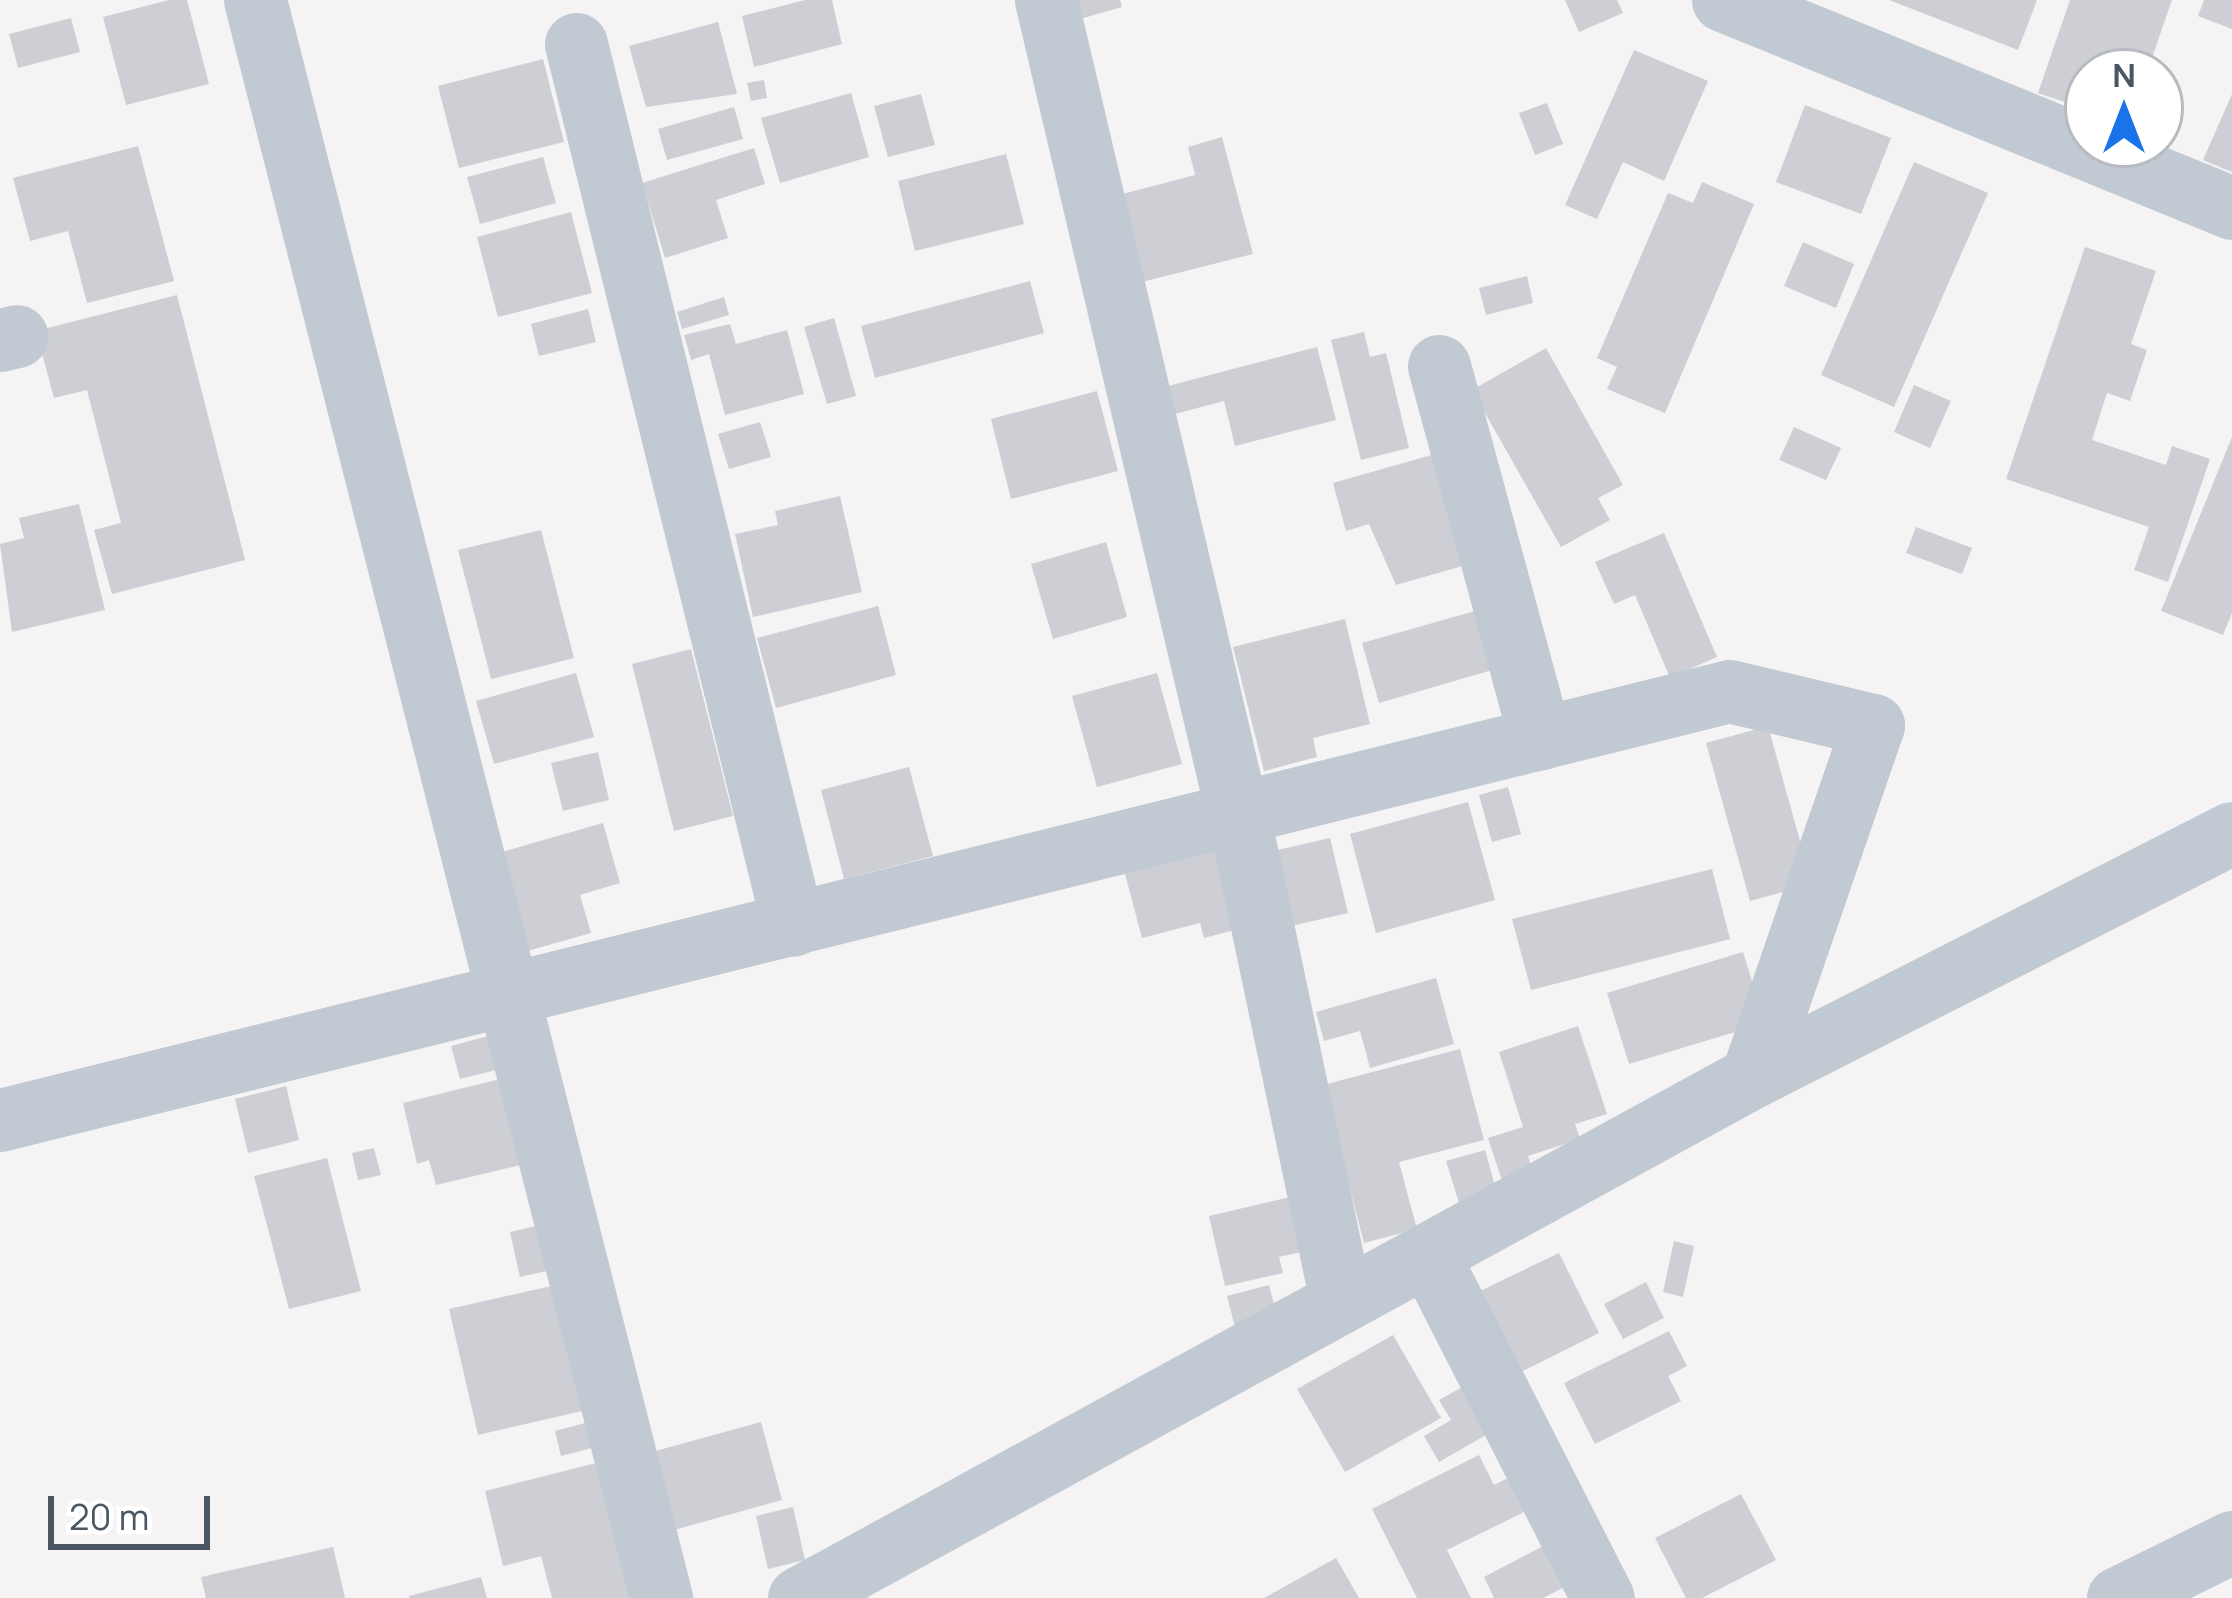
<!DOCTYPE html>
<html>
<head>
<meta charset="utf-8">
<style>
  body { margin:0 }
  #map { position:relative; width:2232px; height:1598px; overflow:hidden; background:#f5f3f3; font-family:Manrope,sans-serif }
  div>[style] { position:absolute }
  .building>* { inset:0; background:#cdcfd5 }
  .minor>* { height:63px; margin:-31.5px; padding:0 31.5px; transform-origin:31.5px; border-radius:31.5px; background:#c1cad2 }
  span { translate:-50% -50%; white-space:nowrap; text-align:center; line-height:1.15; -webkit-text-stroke:9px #fff; paint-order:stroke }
  .north { position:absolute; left:2064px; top:48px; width:120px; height:120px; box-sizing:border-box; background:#fff; border:3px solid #b7bbc0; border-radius:50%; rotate:0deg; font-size:33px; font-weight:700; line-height:48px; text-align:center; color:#4a5661 }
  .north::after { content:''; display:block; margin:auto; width:42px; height:54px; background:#1a73e8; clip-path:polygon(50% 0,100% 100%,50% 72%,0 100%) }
  .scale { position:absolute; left:48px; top:1496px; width:162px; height:54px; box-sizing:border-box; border:6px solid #4a5661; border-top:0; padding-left:15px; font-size:36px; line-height:42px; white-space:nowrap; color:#4a5661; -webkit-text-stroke:9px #fff; paint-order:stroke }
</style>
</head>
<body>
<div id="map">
  <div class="building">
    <i style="clip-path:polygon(169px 0,187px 0,209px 84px,126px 105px,103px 17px)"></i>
    <i style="clip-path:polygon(805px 0,832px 0,842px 44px,754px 67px,742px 16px)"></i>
    <i style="clip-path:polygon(1067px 0,1120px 0,1122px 7px,1073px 21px)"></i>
    <i style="clip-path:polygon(1565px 0,1617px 0,1623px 13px,1579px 32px)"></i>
    <i style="clip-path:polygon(1889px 0,2037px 0,2018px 50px)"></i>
    <i style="clip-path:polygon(2070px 0,2172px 0,2147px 72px,2088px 72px,2088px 110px,2038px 93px)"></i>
    <i style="clip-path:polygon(2204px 0,2232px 0,2232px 29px,2198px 16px)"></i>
    <i style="clip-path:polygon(71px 18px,80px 52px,18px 68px,9px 34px)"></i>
    <i style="clip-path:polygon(718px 22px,737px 94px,646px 107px,629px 46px)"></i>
    <i style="clip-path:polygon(1634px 50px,1708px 81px,1664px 181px,1623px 162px,1597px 219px,1565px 205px)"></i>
    <i style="clip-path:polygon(543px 59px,564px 142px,459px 168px,438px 86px)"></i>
    <i style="clip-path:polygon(764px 80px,767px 98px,751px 101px,747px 83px)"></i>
    <i style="clip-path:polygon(851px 93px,869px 157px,780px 183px,761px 118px)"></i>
    <i style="clip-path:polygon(921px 94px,935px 145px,888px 157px,874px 106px)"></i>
    <i style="clip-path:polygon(2232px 94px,2232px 172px,2203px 160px)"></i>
    <i style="clip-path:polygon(1547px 103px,1563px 144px,1535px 155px,1519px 113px)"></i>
    <i style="clip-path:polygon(1805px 105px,1891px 138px,1861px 214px,1776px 182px)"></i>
    <i style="clip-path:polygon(734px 107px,743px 139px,667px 160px,658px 129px)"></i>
    <i style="clip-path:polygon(1222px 137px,1253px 254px,1138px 283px,1115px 196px,1195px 175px,1188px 147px)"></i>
    <i style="clip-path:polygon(138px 146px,174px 281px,87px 303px,68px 231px,30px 241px,13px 178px)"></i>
    <i style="clip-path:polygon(754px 148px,765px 184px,716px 200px,728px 238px,665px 258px,642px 183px)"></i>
    <i style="clip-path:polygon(1006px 154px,1024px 224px,915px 251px,898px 181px)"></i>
    <i style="clip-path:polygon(543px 157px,556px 203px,480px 224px,467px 177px)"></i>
    <i style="clip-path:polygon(1914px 162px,1988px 193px,1894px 407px,1821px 375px)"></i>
    <i style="clip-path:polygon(1702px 182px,1754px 204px,1665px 413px,1607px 389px,1617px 367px,1597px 358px,1668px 193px,1693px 203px)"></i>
    <i style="clip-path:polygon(571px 212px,592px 293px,498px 317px,477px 237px)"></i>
    <i style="clip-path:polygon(1803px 242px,1854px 264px,1836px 308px,1784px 286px)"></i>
    <i style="clip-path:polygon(2085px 247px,2156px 271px,2131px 344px,2147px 350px,2130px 401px,2107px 393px,2092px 440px,2166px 465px,2172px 446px,2210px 459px,2168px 582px,2134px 570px,2149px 527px,2006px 479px)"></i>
    <i style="clip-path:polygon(1527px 276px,1533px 303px,1486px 315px,1479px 288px)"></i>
    <i style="clip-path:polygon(1030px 281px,1044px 333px,875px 378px,861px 326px)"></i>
    <i style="clip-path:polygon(177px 295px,245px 560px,112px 594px,94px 530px,121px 523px,87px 390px,54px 398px,36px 331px)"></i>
    <i style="clip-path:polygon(724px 297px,729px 315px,682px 329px,677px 312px)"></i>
    <i style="clip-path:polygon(588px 309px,596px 342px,539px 356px,531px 324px)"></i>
    <i style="clip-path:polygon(834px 318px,856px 396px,827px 404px,804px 327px)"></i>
    <i style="clip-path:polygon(730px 324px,736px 344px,787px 330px,804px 394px,725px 415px,709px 354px,691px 360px,684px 335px)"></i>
    <i style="clip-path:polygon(1364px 332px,1370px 357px,1386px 353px,1409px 448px,1361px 460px,1331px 340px)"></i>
    <i style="clip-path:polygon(1317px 347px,1336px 420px,1235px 446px,1224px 401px,1171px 415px,1164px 387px)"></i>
    <i style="clip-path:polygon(1546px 348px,1623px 485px,1598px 498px,1610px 520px,1561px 547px,1472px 390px)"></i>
    <i style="clip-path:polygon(1914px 385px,1951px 401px,1930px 448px,1894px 432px)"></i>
    <i style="clip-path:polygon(1097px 391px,1118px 471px,1011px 499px,991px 419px)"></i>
    <i style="clip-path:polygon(760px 422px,771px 457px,729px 469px,718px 434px)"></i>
    <i style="clip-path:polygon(1794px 427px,1841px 448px,1826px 480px,1779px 460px)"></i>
    <i style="clip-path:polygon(2232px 437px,2232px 613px,2223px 635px,2161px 611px)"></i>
    <i style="clip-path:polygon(1435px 454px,1466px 565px,1396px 585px,1369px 524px,1346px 531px,1333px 483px)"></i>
    <i style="clip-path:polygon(840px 496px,862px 592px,753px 617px,735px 534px,778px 525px,775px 511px)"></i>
    <i style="clip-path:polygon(79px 504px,105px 610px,12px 632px,0 544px,24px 538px,19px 518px)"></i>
    <i style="clip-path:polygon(1916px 527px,1972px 548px,1962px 574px,1906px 553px)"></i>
    <i style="clip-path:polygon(541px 530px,574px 658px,491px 679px,458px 550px)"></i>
    <i style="clip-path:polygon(1664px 533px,1717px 657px,1670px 678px,1635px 595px,1614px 604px,1595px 562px)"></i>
    <i style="clip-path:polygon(1106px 542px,1127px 617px,1053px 639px,1031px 564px)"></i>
    <i style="clip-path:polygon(878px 606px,896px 675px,776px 708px,757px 638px)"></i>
    <i style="clip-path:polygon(1482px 609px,1499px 668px,1379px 703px,1362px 643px)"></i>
    <i style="clip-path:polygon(1345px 619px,1370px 724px,1313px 738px,1317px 757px,1264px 771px,1233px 647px)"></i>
    <i style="clip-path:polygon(691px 649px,733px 816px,674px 831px,632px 664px)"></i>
    <i style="clip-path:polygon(576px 673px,594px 737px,494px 764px,476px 701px)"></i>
    <i style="clip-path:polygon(1157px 673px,1182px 764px,1097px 787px,1072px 696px)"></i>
    <i style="clip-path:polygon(1768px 726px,1812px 884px,1750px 901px,1706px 743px)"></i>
    <i style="clip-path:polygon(598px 752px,609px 800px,563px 811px,551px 763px)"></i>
    <i style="clip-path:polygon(909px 767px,933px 856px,844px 879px,821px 790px)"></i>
    <i style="clip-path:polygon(1508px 787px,1521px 834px,1492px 842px,1479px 795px)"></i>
    <i style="clip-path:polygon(1468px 802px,1495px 900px,1376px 933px,1350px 834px)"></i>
    <i style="clip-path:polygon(603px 823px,620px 883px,580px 895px,591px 933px,524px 952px,495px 854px)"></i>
    <i style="clip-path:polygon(1330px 838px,1348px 913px,1282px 928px,1264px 853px)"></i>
    <i style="clip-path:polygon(1227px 843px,1238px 929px,1204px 938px,1200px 923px,1142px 938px,1124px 870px)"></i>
    <i style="clip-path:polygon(1712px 869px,1730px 939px,1531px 990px,1512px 919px)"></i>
    <i style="clip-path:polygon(1743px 952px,1765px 1023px,1629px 1064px,1607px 993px)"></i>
    <i style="clip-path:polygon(1436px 978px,1454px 1044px,1370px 1068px,1360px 1031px,1324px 1041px,1316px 1012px)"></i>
    <i style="clip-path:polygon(1578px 1026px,1607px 1114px,1575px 1124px,1580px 1139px,1528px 1156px,1538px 1187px,1507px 1196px,1488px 1138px,1523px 1127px,1499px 1052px)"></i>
    <i style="clip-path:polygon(492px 1035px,500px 1069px,460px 1079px,451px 1046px)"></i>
    <i style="clip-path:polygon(1460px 1049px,1484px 1140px,1399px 1162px,1417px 1229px,1364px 1243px,1323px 1085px)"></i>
    <i style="clip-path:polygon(508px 1077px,529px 1163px,436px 1185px,429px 1160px,417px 1164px,403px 1103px)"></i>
    <i style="clip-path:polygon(286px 1086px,299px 1140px,248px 1153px,235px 1099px)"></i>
    <i style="clip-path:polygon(374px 1148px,381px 1175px,358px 1180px,352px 1153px)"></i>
    <i style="clip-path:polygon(1485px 1150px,1497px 1193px,1459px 1203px,1446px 1161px)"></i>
    <i style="clip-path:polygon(327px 1158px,361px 1291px,289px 1309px,254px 1176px)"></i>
    <i style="clip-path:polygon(1303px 1194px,1315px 1249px,1279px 1257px,1283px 1273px,1225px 1286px,1209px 1216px)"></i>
    <i style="clip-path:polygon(549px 1223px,560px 1268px,520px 1277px,510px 1232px)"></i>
    <i style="clip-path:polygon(1674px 1241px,1694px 1246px,1683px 1297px,1663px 1292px)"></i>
    <i style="clip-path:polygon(1559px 1253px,1599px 1333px,1519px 1373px,1478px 1292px)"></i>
    <i style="clip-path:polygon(1646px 1282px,1664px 1318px,1623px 1339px,1604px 1304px)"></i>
    <i style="clip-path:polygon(556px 1285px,595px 1408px,478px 1435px,449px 1309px)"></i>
    <i style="clip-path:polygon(1269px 1285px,1278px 1319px,1236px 1331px,1227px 1296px)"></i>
    <i style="clip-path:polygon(1669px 1331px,1687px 1366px,1668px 1376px,1681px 1401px,1595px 1444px,1564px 1383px)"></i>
    <i style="clip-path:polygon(1393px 1335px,1441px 1418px,1345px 1472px,1297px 1389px)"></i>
    <i style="clip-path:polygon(1466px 1385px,1493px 1431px,1439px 1462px,1424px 1436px,1451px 1420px,1439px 1400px)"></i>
    <i style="clip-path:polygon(589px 1422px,596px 1447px,561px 1456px,555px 1431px)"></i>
    <i style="clip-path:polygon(761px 1422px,782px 1500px,674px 1530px,652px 1452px)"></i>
    <i style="clip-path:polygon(1479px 1455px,1494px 1485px,1510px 1477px,1528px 1510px,1447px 1550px,1471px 1598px,1417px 1598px,1372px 1509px)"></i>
    <i style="clip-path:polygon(604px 1461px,639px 1598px,552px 1598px,541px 1556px,503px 1566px,485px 1491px)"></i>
    <i style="clip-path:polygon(1741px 1494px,1776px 1560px,1702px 1598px,1686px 1598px,1655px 1538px)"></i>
    <i style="clip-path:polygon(793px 1507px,805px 1560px,768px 1569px,756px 1516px)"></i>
    <i style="clip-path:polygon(1549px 1543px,1570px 1584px,1543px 1598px,1494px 1598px,1484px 1577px)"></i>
    <i style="clip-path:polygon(333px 1547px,345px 1598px,206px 1598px,201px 1577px)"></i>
    <i style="clip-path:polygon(1336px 1558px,1359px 1598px,1264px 1598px)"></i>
    <i style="clip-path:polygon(481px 1577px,487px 1598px,409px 1598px,409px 1596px)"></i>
  </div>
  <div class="minor">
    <i style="left:255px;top:0;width:1649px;rotate:75.74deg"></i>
    <i style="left:1046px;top:0;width:882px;rotate:76.77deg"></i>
    <i style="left:1248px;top:859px;width:451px;rotate:78.1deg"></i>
    <i style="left:1723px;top:0;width:550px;rotate:22.23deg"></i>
    <i style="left:576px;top:44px;width:907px;rotate:76.16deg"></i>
    <i style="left:0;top:340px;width:17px;rotate:-13deg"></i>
    <i style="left:1439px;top:366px;width:386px;rotate:74.8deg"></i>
    <i style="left:0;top:1120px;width:1781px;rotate:-13.93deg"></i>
    <i style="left:1729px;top:691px;width:148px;rotate:13.3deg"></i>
    <i style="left:1873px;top:725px;width:372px;rotate:109deg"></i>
    <i style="left:1428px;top:1255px;width:385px;rotate:63deg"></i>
    <i style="left:799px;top:1598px;width:1086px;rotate:-28.67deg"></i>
    <i style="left:1752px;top:1077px;width:538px;rotate:-26.95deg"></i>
    <i style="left:2118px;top:1598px;width:127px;rotate:-26.2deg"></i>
  </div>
  <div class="north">N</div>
  <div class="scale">20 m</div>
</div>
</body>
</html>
